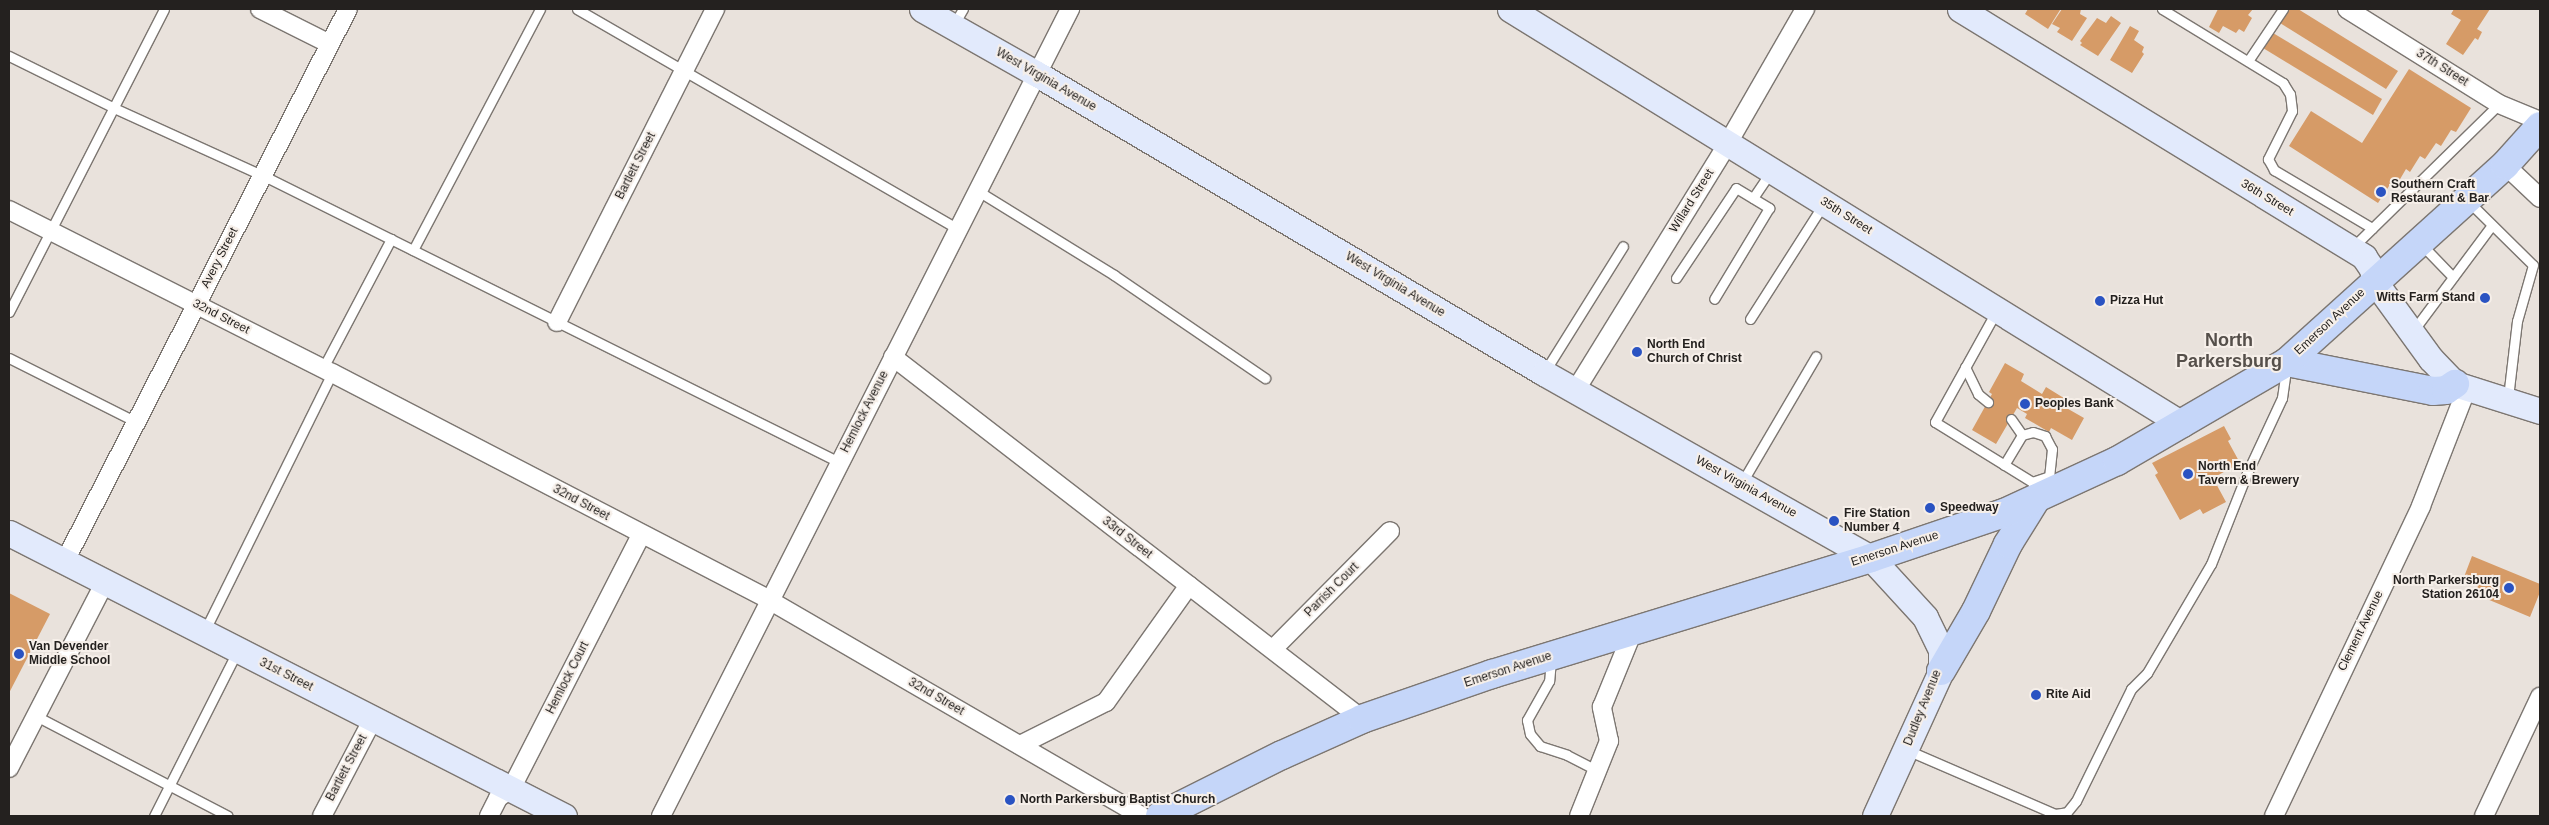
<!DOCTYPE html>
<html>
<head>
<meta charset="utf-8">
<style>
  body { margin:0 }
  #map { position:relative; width:2549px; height:825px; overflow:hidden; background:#e9e2dc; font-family:Arial,sans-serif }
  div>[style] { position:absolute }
  .building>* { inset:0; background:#d69b67 }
  .roads { filter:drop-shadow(1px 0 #7c7671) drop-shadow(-1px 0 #7c7671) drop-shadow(0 1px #7c7671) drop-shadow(0 -1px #7c7671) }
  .lane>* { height:9px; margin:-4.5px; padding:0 4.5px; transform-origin:4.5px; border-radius:4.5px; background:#fff }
  .street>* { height:18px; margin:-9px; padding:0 9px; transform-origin:9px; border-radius:9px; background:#fff }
  .secondary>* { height:25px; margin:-12.5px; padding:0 12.5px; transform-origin:12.5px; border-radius:12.5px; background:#e2eafc }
  .primary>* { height:28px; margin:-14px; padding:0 14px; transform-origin:14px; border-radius:14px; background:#c5d6f9 }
  .dots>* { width:14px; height:14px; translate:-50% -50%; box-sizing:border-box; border:2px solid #f6efe9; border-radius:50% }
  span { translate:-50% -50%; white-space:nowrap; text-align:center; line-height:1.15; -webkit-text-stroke:4px #f6efe9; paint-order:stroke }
  .street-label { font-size:12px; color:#24211f }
  .poi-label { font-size:12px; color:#24211f; font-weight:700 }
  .left { translate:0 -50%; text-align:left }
  .right { translate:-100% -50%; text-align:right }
  .district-label { font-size:18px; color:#554f4a; font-weight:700 }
  .frame { position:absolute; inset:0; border:10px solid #24211f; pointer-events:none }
</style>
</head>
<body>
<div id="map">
  <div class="building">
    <i style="clip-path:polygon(2028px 9px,2058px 9px,2060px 10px,2048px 29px,2025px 14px)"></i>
    <i style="clip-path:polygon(2062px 9px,2081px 9px,2080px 14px,2087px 18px,2072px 41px,2057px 32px,2060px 28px,2052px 24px)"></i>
    <i style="clip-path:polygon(2218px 9px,2253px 9px,2248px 15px,2252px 18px,2244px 32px,2239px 29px,2236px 33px,2223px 26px,2219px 33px,2209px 27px)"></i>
    <i style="clip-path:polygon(2289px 9px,2298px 9px,2398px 71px,2386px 89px,2280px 23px)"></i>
    <i style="clip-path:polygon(2454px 9px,2490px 9px,2477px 29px,2482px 32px,2478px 40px,2475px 38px,2463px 55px,2446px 44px,2461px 20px,2451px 14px)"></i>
    <i style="clip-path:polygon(2111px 16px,2121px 23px,2098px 56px,2080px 45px,2082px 43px,2080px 41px,2097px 18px,2106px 23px)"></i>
    <i style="clip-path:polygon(2130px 26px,2139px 31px,2134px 40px,2144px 47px,2142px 52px,2144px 54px,2132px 73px,2110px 60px)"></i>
    <i style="clip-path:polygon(2273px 33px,2382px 99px,2373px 115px,2263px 48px)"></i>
    <i style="clip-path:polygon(2409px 69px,2471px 108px,2456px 132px,2451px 130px,2441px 146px,2436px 143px,2425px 159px,2420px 156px,2410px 172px,2406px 169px,2396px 186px,2391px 183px,2378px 203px,2289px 146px,2311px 111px,2362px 143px)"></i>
    <i style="clip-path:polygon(2005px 363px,2024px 374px,2021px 381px,2042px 394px,2046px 387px,2067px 400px,2063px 406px,2084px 418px,2072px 440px,2051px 428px,2049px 432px,2025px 418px,2027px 414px,2017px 408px,1996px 444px,1972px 430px,1992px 394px,1989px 392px)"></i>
    <i style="clip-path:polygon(2224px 426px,2231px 439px,2228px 441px,2240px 463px,2213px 478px,2226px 502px,2203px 514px,2200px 509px,2180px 520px,2155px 475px,2158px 473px,2152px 463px)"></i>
    <i style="clip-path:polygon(2472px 556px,2540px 584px,2540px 592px,2530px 617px,2475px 594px,2479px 583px,2464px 577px)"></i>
    <i style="clip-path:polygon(9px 593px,50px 614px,9px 693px)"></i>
  </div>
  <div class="roads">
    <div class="lane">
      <i style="left:577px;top:9px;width:440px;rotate:30deg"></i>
      <i style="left:2162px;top:9px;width:142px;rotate:31.4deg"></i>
      <i style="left:2283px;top:83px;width:13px;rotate:58deg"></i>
      <i style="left:2290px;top:94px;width:17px;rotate:83deg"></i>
      <i style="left:2292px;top:111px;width:54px;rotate:116.6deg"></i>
      <i style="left:2268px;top:159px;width:13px;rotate:61deg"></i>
      <i style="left:2274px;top:170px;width:114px;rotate:30.6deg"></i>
      <i style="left:953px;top:26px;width:20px;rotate:-60deg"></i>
      <i style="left:9px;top:56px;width:117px;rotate:26.3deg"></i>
      <i style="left:114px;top:108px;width:162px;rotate:24.4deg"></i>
      <i style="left:262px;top:175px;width:644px;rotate:26.45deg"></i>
      <i style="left:2248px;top:61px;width:63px;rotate:-56.1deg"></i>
      <i style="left:978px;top:191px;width:160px;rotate:31.7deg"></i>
      <i style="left:1114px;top:275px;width:183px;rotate:34.3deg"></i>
      <i style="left:1753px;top:198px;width:32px;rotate:-56deg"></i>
      <i style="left:2468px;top:201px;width:91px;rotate:44.6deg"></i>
      <i style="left:2533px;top:265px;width:58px;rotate:105.9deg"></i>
      <i style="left:2517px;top:321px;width:78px;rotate:96.7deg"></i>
      <i style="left:2421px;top:244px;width:46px;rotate:45.9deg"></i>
      <i style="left:2353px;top:247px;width:204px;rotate:-44.4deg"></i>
      <i style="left:413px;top:250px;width:272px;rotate:-62.2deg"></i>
      <i style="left:1676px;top:278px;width:108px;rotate:-56.3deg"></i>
      <i style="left:1736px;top:188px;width:39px;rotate:31deg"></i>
      <i style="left:1769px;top:208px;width:106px;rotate:121.1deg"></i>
      <i style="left:1997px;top:310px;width:128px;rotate:119deg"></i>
      <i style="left:1935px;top:422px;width:114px;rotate:31.7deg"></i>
      <i style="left:2032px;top:482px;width:18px;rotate:-19deg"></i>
      <i style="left:2049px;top:476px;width:13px;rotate:51deg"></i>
      <i style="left:9px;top:312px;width:340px;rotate:-62.9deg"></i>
      <i style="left:1750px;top:319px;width:135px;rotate:-57.4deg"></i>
      <i style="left:2413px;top:331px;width:132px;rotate:-53.3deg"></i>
      <i style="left:9px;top:358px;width:142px;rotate:26.7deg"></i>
      <i style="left:1965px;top:367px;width:30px;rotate:64deg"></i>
      <i style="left:1978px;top:394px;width:13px;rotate:39deg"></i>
      <i style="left:323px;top:368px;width:146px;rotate:-62.2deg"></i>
      <i style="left:1545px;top:371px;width:147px;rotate:-58deg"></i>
      <i style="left:2011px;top:419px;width:19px;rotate:55deg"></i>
      <i style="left:2004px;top:465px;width:35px;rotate:-59deg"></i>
      <i style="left:2022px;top:435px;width:11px;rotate:-15deg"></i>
      <i style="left:2033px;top:432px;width:13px;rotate:18deg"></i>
      <i style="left:2045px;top:436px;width:15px;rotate:62deg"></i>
      <i style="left:2052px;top:449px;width:27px;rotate:96deg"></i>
      <i style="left:1741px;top:484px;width:148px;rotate:-59.6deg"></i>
      <i style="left:205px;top:630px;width:287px;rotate:-63.7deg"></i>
      <i style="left:1551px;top:660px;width:21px;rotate:95deg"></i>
      <i style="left:1549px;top:681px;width:45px;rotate:119.4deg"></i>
      <i style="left:1527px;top:720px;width:14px;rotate:78deg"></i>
      <i style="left:1530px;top:734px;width:16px;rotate:50deg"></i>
      <i style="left:1540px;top:746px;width:28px;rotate:18deg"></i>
      <i style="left:1567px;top:755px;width:35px;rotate:27deg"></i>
      <i style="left:36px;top:716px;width:216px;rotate:27.5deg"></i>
      <i style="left:1907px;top:750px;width:161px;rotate:23.4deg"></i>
      <i style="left:2055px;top:814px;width:12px;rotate:-9deg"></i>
      <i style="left:2067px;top:812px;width:14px;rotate:-51deg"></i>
      <i style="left:2076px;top:801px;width:125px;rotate:-63.8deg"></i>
      <i style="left:2131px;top:689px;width:23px;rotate:-45deg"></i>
      <i style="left:2147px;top:673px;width:126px;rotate:-59.6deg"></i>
      <i style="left:2211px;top:564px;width:98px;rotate:-68.4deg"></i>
      <i style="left:2247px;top:473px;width:83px;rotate:-65deg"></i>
      <i style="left:2282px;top:398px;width:29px;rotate:-82deg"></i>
      <i style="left:154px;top:816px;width:186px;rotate:-63.2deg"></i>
    </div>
    <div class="street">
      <i style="left:260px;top:9px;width:78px;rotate:26.6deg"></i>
      <i style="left:2347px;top:9px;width:179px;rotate:32deg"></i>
      <i style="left:2499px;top:104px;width:44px;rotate:22.5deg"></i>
      <i style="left:2505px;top:165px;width:48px;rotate:43.3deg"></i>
      <i style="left:9px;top:210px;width:362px;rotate:26.8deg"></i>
      <i style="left:332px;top:373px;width:492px;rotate:27.4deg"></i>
      <i style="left:769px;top:600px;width:431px;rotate:30.1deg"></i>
      <i style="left:557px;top:322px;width:351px;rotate:-63.2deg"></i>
      <i style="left:893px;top:357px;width:592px;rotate:37.66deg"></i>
      <i style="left:1575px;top:391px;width:291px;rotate:-58.3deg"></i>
      <i style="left:1728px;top:143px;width:155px;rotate:-60.1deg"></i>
      <i style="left:65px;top:561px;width:620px;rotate:-62.86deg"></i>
      <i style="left:1273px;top:649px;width:166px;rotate:-45.2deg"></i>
      <i style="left:1020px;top:745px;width:96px;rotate:-26.6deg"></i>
      <i style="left:1106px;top:702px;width:143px;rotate:-54.6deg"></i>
      <i style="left:9px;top:768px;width:209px;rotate:-62.7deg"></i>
      <i style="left:322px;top:816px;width:110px;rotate:-62.3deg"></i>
      <i style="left:489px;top:816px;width:20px;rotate:-63deg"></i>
      <i style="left:498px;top:798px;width:16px;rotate:-35deg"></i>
      <i style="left:511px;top:789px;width:285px;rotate:-62.9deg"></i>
      <i style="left:661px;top:816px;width:905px;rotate:-63.12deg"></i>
      <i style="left:1579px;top:816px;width:81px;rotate:-68.2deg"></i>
      <i style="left:1609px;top:741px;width:35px;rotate:-102deg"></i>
      <i style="left:1602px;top:707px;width:82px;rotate:-67.8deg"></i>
      <i style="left:2274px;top:816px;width:343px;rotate:-64.6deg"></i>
      <i style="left:2421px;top:506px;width:127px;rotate:-68.7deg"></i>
      <i style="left:2484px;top:816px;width:132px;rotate:-64.8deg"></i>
    </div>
    <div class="secondary">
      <i style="left:922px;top:9px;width:132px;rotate:29.5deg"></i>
      <i style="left:1037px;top:74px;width:589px;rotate:30.53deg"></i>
      <i style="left:1544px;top:373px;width:376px;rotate:29.5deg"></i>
      <i style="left:1871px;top:558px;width:80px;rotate:47.5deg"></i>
      <i style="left:1925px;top:617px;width:37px;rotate:64deg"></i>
      <i style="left:1941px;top:650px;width:21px;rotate:90deg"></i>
      <i style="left:1941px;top:671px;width:159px;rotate:114.5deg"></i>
      <i style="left:1510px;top:9px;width:790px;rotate:31.7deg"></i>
      <i style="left:1960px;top:9px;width:474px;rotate:31.5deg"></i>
      <i style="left:2364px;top:257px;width:14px;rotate:56deg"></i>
      <i style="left:2372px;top:269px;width:13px;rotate:77deg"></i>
      <i style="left:2375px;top:282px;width:95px;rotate:54deg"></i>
      <i style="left:2431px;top:359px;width:35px;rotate:46deg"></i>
      <i style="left:2455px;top:384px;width:89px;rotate:17.6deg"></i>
      <i style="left:9px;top:533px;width:623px;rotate:27.02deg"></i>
    </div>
    <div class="primary">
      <i style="left:2287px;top:362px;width:149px;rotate:11.2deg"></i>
      <i style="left:2433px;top:391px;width:13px;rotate:-4deg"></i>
      <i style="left:2446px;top:390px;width:11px;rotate:-34deg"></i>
      <i style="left:1941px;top:671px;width:69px;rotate:-59.7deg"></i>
      <i style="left:1976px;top:611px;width:74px;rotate:-64.5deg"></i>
      <i style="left:2008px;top:544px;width:53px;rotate:-58.1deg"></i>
      <i style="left:1160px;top:816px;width:136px;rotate:-26.6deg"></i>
      <i style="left:1282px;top:755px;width:88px;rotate:-24.2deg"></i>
      <i style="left:1362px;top:719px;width:138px;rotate:-19.1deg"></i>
      <i style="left:1492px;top:674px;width:396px;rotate:-17deg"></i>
      <i style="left:1871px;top:558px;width:140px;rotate:-18.7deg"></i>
      <i style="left:2004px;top:513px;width:124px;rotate:-24.7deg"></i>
      <i style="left:2117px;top:461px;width:197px;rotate:-30.2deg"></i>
      <i style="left:2287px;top:362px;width:294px;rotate:-42.1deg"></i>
      <i style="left:2505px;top:165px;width:52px;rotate:-48.1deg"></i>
    </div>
  </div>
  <div class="dots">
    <i style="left:2381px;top:192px;background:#2a53c2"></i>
    <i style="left:2485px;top:298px;background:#2a53c2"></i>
    <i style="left:2100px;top:301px;background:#2a53c2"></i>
    <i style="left:1637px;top:352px;background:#2a53c2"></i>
    <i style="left:2025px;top:404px;background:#2a53c2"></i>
    <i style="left:2188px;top:474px;background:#2a53c2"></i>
    <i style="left:1930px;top:508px;background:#2a53c2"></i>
    <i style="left:1834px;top:521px;background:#2a53c2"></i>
    <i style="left:2509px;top:588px;background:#2a53c2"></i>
    <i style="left:19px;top:654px;background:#2a53c2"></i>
    <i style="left:2036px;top:695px;background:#2a53c2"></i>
    <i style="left:1010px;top:800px;background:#2a53c2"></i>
  </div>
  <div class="street-label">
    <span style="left:2442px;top:68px;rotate:32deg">37th Street</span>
    <span style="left:1046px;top:80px;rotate:30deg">West Virginia Avenue</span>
    <span style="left:636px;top:166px;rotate:-63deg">Bartlett Street</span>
    <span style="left:2267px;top:198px;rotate:31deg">36th Street</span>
    <span style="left:1692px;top:201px;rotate:-58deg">Willard Street</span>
    <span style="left:1846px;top:216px;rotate:32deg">35th Street</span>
    <span style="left:220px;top:258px;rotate:-63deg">Avery Street</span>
    <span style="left:1395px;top:285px;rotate:31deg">West Virginia Avenue</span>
    <span style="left:221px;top:317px;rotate:27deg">32nd Street</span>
    <span style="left:2330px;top:322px;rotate:-43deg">Emerson Avenue</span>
    <span style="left:865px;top:412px;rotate:-63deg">Hemlock Avenue</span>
    <span style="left:1746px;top:487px;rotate:29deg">West Virginia Avenue</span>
    <span style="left:581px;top:503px;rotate:28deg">32nd Street</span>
    <span style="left:1127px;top:538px;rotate:38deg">33rd Street</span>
    <span style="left:1895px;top:549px;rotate:-18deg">Emerson Avenue</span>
    <span style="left:1332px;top:590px;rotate:-45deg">Parrish Court</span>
    <span style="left:2361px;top:631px;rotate:-64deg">Clement Avenue</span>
    <span style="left:1508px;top:670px;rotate:-18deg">Emerson Avenue</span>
    <span style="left:286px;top:675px;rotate:27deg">31st Street</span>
    <span style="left:568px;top:678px;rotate:-63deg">Hemlock Court</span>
    <span style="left:936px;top:697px;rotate:30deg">32nd Street</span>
    <span style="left:1923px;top:708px;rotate:-68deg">Dudley Avenue</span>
    <span style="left:347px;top:768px;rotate:-62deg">Bartlett Street</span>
  </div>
  <div class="poi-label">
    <span class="left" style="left:2391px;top:192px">Southern Craft<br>Restaurant &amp; Bar</span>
    <span class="right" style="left:2475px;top:298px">Witts Farm Stand</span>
    <span class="left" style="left:2110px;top:301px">Pizza Hut</span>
    <span class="left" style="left:1647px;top:352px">North End<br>Church of Christ</span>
    <span class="left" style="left:2035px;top:404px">Peoples Bank</span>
    <span class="left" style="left:2198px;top:474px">North End<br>Tavern &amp; Brewery</span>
    <span class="left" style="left:1940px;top:508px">Speedway</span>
    <span class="left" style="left:1844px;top:521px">Fire Station<br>Number 4</span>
    <span class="right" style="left:2499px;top:588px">North Parkersburg<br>Station 26104</span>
    <span class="left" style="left:29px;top:654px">Van Devender<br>Middle School</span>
    <span class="left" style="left:2046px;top:695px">Rite Aid</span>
    <span class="left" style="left:1020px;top:800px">North Parkersburg Baptist Church</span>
  </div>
  <div class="district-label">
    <span style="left:2229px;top:351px">North<br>Parkersburg</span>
  </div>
  <div class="frame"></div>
</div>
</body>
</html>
